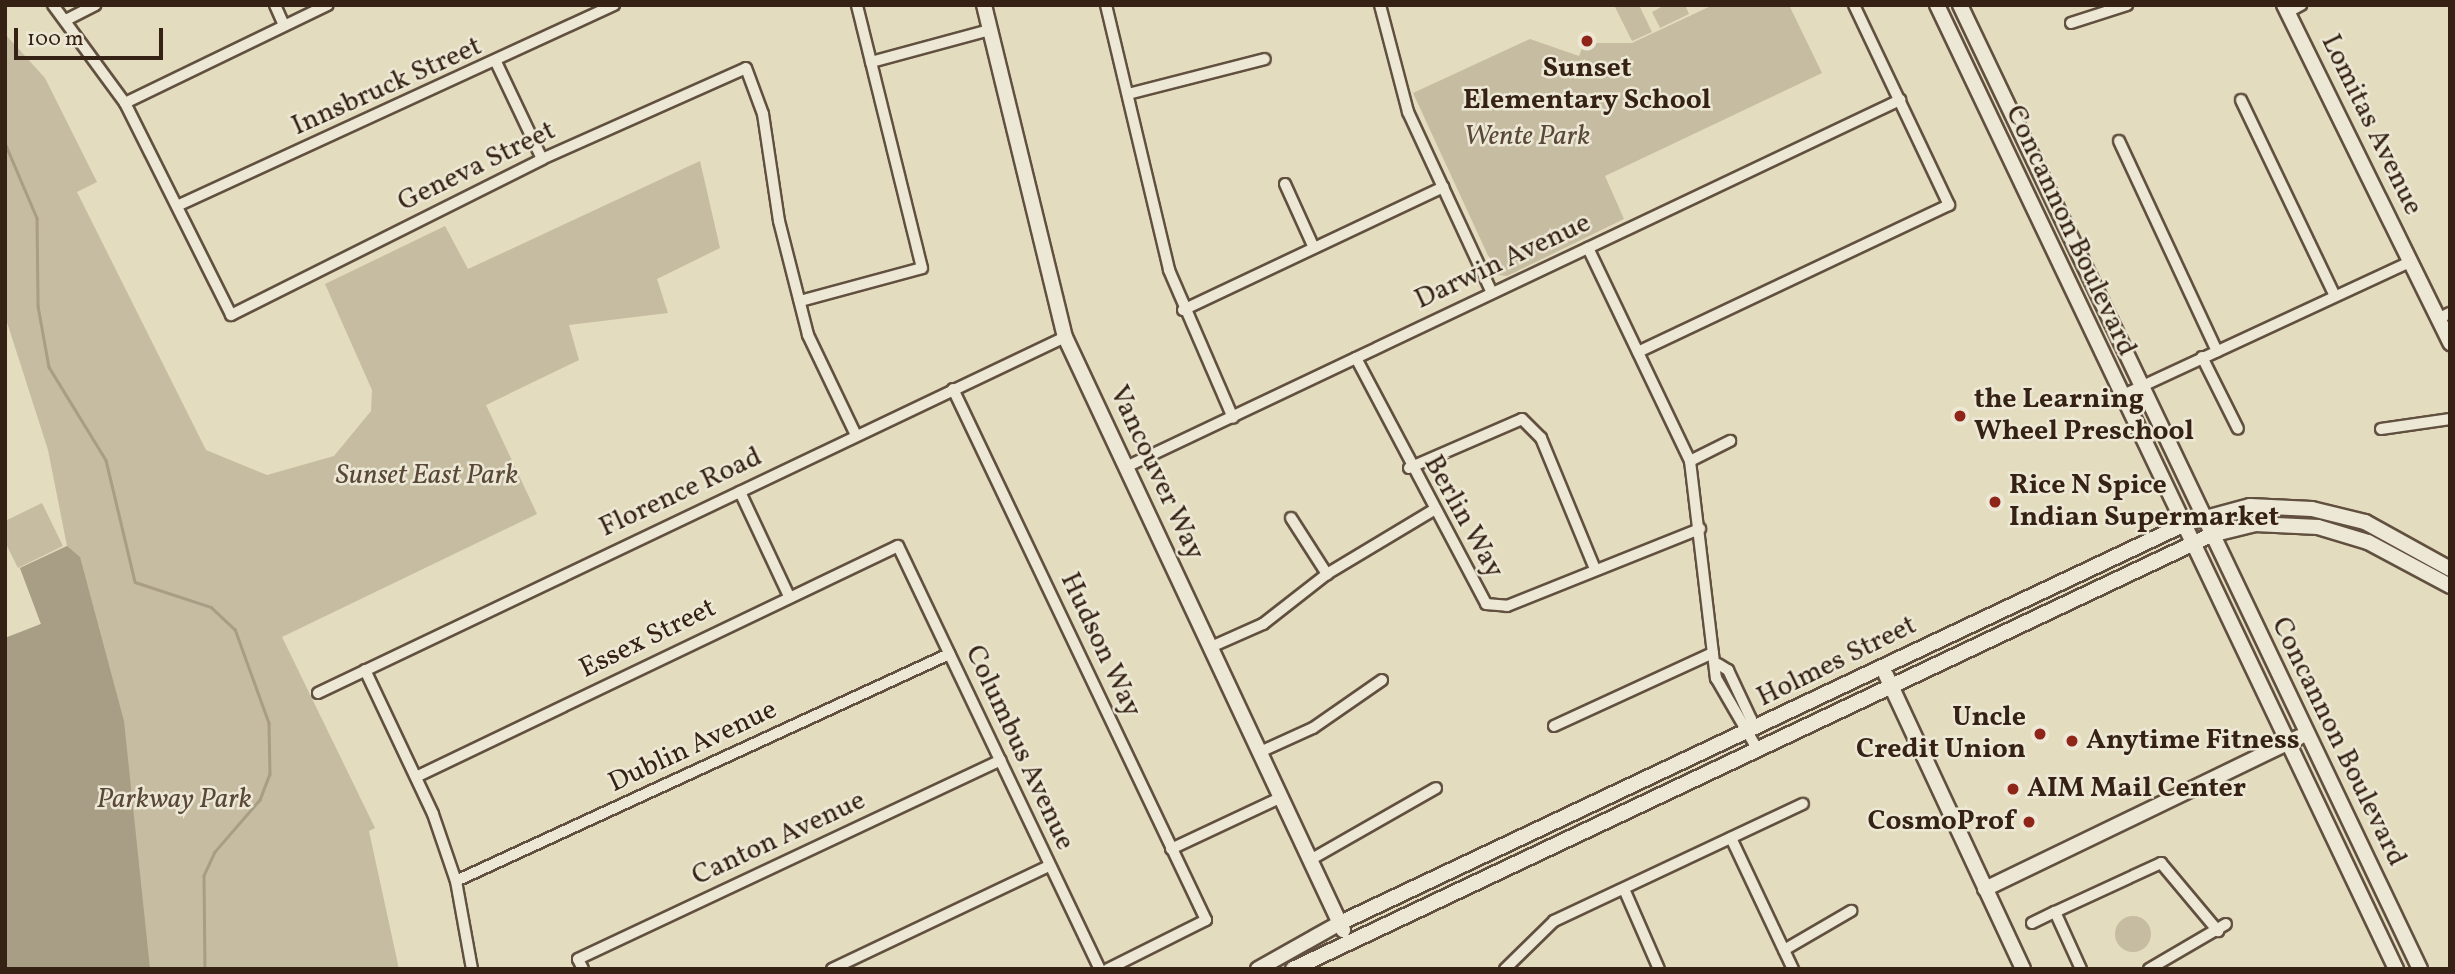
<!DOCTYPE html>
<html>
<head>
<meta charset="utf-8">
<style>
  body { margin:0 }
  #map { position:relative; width:2455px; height:974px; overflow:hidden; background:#e4dcbe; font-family:Vollkorn,serif }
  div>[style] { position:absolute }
  .green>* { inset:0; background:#c6bca1 }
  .round { border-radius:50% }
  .water>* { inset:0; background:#a89d85 }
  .stream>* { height:2.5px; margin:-1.25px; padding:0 1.25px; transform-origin:1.25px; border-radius:1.25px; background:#a89d85 }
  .roads { filter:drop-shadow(2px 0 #61503f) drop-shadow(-2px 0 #61503f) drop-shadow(0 2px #61503f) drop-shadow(0 -2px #61503f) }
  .street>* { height:10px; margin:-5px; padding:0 5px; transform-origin:5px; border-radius:5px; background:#ede8d5 }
  .secondary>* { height:14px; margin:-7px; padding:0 7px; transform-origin:7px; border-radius:7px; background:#ede8d5 }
  .dots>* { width:19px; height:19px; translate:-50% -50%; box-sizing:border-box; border:4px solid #ede8d5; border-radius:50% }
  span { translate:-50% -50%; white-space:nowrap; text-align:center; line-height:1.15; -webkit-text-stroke:5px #ede8d5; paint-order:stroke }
  .poi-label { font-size:28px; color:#352215; font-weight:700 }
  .left { translate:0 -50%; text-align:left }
  .right { translate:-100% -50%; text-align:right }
  .street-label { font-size:28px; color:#352215 }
  .park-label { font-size:28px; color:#594838; font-style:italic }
  .frame { position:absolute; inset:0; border:7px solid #352215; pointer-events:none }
  .scale { position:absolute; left:14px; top:28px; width:149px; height:32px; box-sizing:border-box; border:4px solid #352215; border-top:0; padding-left:9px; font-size:21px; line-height:24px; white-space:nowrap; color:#352215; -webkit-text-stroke:5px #ede8d5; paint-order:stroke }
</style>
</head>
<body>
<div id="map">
  <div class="green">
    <i style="clip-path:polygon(1614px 5px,1639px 5px,1652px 32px,1632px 41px)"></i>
    <i style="clip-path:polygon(1665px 5px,1685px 5px,1689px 14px,1660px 28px,1652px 12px)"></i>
    <i style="clip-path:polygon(1713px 5px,1789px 5px,1822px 73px,1605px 176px,1624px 219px,1507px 276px,1497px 275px,1413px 93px,1530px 39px,1579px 56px,1584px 43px,1632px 43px)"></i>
    <i style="clip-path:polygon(5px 34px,45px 78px,97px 182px,77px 192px,206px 450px,267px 475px,334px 456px,371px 411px,372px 390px,325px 284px,445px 226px,468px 269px,700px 161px,720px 248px,657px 279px,668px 313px,569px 325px,579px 360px,486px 405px,537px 514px,282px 637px,375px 828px,369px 831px,399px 969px,5px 969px,5px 638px,41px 624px,20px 568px,67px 546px,48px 450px,5px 316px)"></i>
    <i style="clip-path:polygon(42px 503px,63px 546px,18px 568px,5px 542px,5px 521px)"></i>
    <i class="round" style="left:2115px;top:916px;width:36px;height:36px"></i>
  </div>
  <div class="water">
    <i style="clip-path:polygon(67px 546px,80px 557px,124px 721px,150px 969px,5px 969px,5px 638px,41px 624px,20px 568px)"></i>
  </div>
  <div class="stream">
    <i style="left:5px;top:143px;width:82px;rotate:66.9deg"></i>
    <i style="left:37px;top:218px;width:88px;rotate:89.3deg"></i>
    <i style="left:38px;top:306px;width:62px;rotate:79.8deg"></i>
    <i style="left:49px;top:367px;width:109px;rotate:58.5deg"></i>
    <i style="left:106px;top:460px;width:125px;rotate:76.6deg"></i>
    <i style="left:135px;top:582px;width:80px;rotate:18.2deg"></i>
    <i style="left:211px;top:607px;width:33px;rotate:43deg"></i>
    <i style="left:235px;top:629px;width:100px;rotate:70.1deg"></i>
    <i style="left:269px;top:723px;width:51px;rotate:88.9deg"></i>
    <i style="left:270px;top:774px;width:28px;rotate:111deg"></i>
    <i style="left:260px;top:800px;width:69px;rotate:130.9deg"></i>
    <i style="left:215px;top:852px;width:26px;rotate:115deg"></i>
    <i style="left:204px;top:876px;width:93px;rotate:89.4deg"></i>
  </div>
  <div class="roads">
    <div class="street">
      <i style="left:53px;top:5px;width:122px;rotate:53.7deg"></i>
      <i style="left:125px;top:103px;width:237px;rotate:63.4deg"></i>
      <i style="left:231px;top:315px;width:348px;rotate:-26.6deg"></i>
      <i style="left:542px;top:159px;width:223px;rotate:-24deg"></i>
      <i style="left:746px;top:68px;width:49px;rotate:69.7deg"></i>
      <i style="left:763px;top:114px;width:108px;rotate:81.5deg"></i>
      <i style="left:779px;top:221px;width:118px;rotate:75.7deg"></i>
      <i style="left:808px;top:335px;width:111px;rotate:64.4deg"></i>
      <i style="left:275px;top:5px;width:22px;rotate:66deg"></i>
      <i style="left:1106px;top:5px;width:272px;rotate:76.6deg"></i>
      <i style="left:1169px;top:270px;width:161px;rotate:66.6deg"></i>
      <i style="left:1380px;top:5px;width:111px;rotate:75.3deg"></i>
      <i style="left:1408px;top:112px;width:197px;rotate:65.1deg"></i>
      <i style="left:2288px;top:12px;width:15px;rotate:-28deg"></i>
      <i style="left:66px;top:20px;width:33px;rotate:-27deg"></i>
      <i style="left:2071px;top:23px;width:59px;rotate:-17.8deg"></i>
      <i style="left:496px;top:62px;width:107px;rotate:64.6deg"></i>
      <i style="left:871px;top:62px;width:123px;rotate:-15.1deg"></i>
      <i style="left:1128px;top:94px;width:141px;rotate:-14.3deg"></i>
      <i style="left:2241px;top:100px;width:217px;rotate:64.4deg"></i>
      <i style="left:125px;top:103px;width:225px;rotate:-25.8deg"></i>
      <i style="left:2119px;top:141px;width:232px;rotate:65deg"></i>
      <i style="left:1285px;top:184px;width:70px;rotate:65.6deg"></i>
      <i style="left:177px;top:206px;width:481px;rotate:-24.7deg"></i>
      <i style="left:1588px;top:248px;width:236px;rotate:64.4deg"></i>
      <i style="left:1690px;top:461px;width:219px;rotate:83.2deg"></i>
      <i style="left:1716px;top:678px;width:78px;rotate:59.8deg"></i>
      <i style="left:800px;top:301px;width:126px;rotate:-15.1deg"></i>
      <i style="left:922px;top:268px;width:271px;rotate:-103.9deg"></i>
      <i style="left:1183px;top:310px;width:288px;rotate:-25.3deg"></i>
      <i style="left:2438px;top:319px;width:13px;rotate:-27deg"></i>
      <i style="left:1638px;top:352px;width:344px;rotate:-25.3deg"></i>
      <i style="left:1949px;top:205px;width:221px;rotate:-115.4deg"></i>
      <i style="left:2202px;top:357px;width:80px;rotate:63.4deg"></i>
      <i style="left:1356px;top:358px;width:278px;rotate:62.1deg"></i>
      <i style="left:1486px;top:604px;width:21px;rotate:5deg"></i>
      <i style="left:1507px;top:606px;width:208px;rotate:-21.8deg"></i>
      <i style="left:953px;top:389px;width:588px;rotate:64.52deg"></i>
      <i style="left:1206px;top:920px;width:110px;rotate:153.4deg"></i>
      <i style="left:2121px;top:396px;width:319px;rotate:-24.9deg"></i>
      <i style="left:2381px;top:429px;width:70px;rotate:-8.2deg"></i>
      <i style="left:1690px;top:461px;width:45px;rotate:-26.6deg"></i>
      <i style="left:1126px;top:467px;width:857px;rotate:-25.37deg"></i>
      <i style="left:1409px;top:468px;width:123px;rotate:-23.4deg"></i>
      <i style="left:1522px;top:419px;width:27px;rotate:45deg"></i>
      <i style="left:1541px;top:438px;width:142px;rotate:67.6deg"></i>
      <i style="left:740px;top:492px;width:115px;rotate:64.8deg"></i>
      <i style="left:1291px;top:518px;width:67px;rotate:57.3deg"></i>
      <i style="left:1211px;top:647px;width:57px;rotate:-23.9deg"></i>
      <i style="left:1263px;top:624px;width:81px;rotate:-38deg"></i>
      <i style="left:1327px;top:574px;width:122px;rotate:-31deg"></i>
      <i style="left:1718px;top:664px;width:12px;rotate:31deg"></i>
      <i style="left:1728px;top:670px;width:54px;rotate:64.9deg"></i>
      <i style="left:1751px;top:719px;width:13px;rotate:99deg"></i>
      <i style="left:365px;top:670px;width:159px;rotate:64.7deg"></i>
      <i style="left:433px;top:814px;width:71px;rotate:71.1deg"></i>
      <i style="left:456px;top:881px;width:89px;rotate:79.7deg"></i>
      <i style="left:318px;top:693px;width:827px;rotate:-25.48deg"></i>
      <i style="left:1554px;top:726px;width:175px;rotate:-24.7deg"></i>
      <i style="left:1260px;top:752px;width:58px;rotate:-24.4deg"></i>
      <i style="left:1313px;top:728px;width:84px;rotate:-34.8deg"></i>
      <i style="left:418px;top:776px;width:532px;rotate:-25.6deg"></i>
      <i style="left:898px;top:546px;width:469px;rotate:64.5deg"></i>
      <i style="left:1731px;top:838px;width:145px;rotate:64.7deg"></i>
      <i style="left:1171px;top:849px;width:120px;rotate:-25.1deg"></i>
      <i style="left:1310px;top:860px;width:145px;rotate:-29.7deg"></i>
      <i style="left:456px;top:881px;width:543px;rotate:-24.72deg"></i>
      <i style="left:1624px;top:889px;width:87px;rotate:66.4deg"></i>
      <i style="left:2032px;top:923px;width:25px;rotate:-26deg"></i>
      <i style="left:1784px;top:950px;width:78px;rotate:-30.2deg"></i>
      <i style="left:583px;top:969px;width:11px;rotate:-117deg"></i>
      <i style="left:578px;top:959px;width:467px;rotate:-25.2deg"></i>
      <i style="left:832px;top:969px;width:240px;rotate:-25.4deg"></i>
      <i style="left:1505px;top:969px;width:69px;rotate:-44.4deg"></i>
      <i style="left:1554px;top:921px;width:275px;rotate:-25.2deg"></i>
      <i style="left:2081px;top:969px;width:63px;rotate:-114.5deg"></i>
      <i style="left:2055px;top:912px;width:117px;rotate:-24.8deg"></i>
      <i style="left:2161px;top:863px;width:89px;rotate:50deg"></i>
      <i style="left:2149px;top:969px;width:89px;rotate:-30.3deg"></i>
    </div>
    <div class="secondary">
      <i style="left:984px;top:5px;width:342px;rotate:76.3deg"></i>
      <i style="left:1065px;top:337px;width:655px;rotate:64.88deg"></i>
      <i style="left:1937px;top:5px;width:1068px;rotate:64.54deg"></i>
      <i style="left:1960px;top:5px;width:1068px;rotate:64.49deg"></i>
      <i style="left:2284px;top:5px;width:377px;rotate:63.8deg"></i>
      <i style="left:1886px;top:675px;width:324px;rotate:65deg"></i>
      <i style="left:1985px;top:889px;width:349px;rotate:-25.8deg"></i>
      <i style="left:1258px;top:969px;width:94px;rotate:-29.3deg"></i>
      <i style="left:1340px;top:923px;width:937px;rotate:-25.28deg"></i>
      <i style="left:2187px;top:523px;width:65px;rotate:-15.1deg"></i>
      <i style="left:2250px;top:506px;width:62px;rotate:2.8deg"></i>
      <i style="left:2312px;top:509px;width:55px;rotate:13.8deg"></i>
      <i style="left:2365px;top:522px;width:97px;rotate:28.9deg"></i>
      <i style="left:1293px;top:969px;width:1015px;rotate:-25.3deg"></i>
      <i style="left:2211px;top:535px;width:45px;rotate:-14deg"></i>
      <i style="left:2255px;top:524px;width:63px;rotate:2.7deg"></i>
      <i style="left:2318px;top:527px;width:52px;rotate:16.7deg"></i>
      <i style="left:2368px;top:542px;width:93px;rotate:28.2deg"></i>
    </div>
  </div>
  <div class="dots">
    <i style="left:1587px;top:41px;background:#8f2418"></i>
    <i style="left:1960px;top:416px;background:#8f2418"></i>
    <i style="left:1995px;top:502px;background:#8f2418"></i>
    <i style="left:2040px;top:734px;background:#8f2418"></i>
    <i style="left:2072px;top:741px;background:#8f2418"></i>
    <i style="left:2013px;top:789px;background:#8f2418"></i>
    <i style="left:2029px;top:822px;background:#8f2418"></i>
  </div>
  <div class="poi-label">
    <span style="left:1587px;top:85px">Sunset<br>Elementary School</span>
    <span class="left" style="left:1974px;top:416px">the Learning<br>Wheel Preschool</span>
    <span class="left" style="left:2009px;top:502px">Rice N Spice<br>Indian Supermarket</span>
    <span class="right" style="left:2026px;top:734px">Uncle<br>Credit Union</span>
    <span class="left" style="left:2086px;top:741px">Anytime Fitness</span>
    <span class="left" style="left:2027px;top:789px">AIM Mail Center</span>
    <span class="right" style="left:2015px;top:822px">CosmoProf</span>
  </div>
  <div class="street-label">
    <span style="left:387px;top:87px;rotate:-24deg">Innsbruck Street</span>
    <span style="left:2371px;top:125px;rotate:64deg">Lomitas Avenue</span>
    <span style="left:477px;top:167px;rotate:-26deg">Geneva Street</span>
    <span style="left:2070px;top:231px;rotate:65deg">Concannon Boulevard</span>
    <span style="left:1503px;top:262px;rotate:-25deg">Darwin Avenue</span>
    <span style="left:1156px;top:473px;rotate:65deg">Vancouver Way</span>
    <span style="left:681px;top:493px;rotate:-25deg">Florence Road</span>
    <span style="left:1463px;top:517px;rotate:61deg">Berlin Way</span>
    <span style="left:648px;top:639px;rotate:-26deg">Essex Street</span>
    <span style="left:1100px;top:645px;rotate:65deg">Hudson Way</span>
    <span style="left:1837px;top:662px;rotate:-26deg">Holmes Street</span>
    <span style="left:2338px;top:742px;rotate:64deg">Concannon Boulevard</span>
    <span style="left:693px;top:747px;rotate:-25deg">Dublin Avenue</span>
    <span style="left:1019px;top:748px;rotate:65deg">Columbus Avenue</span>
    <span style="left:779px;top:839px;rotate:-25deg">Canton Avenue</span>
  </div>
  <div class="park-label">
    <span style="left:1527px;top:137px">Wente Park</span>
    <span style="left:427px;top:476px">Sunset East Park</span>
    <span style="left:174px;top:800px">Parkway Park</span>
  </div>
  <div class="frame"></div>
  <div class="scale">100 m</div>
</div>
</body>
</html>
